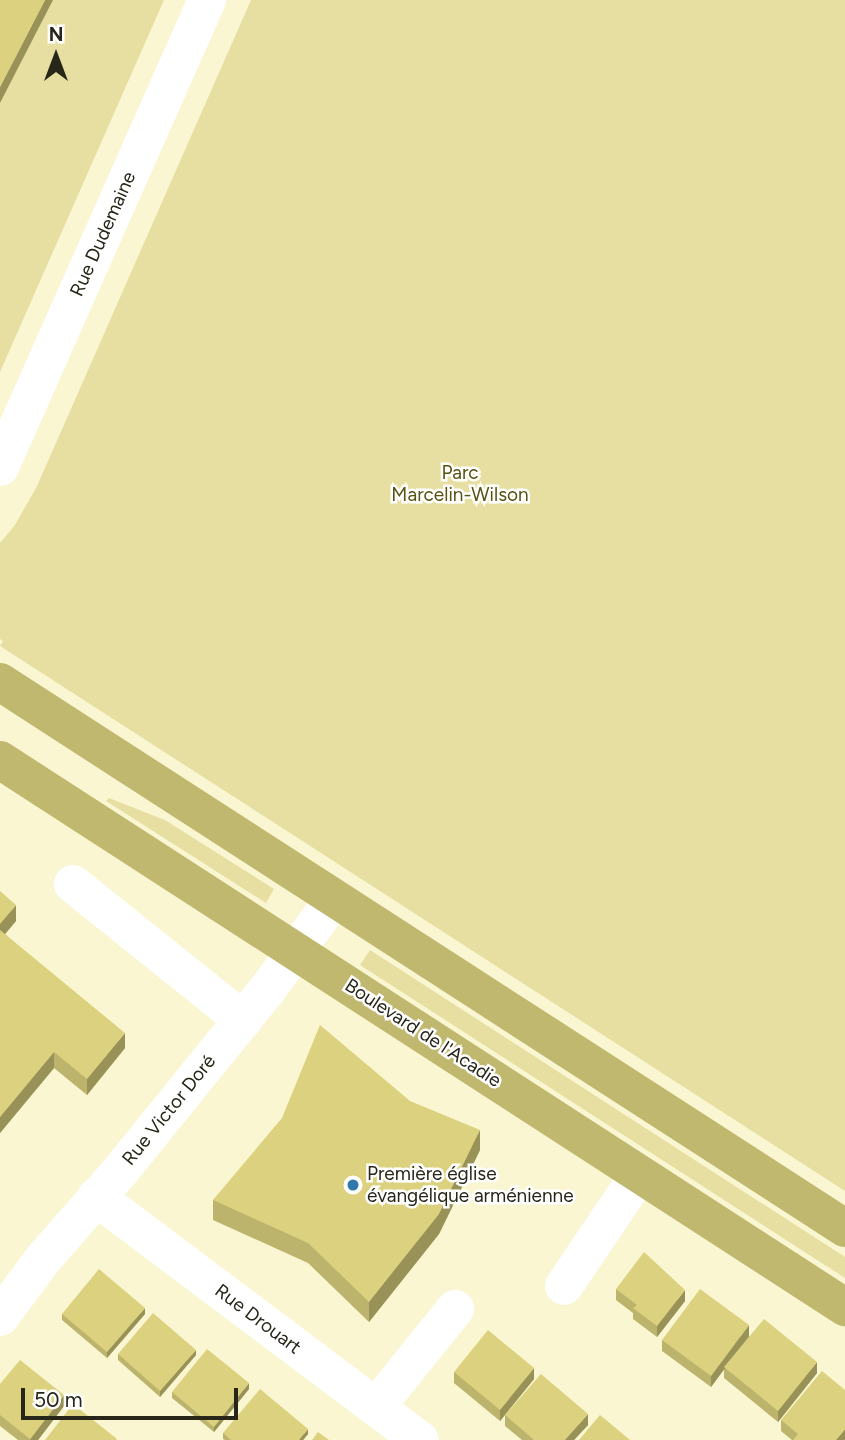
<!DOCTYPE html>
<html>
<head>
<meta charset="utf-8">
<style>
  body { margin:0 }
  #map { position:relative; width:845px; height:1440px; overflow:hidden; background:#faf6d2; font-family:Figtree,sans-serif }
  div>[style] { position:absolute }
  .green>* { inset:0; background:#e7dfa2 }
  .minor>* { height:38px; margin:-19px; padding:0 19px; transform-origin:19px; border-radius:19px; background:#fff }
  .major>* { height:38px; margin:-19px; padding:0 19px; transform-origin:19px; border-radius:19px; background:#c0b86f }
  .wall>* { inset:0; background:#bcb46c }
  .shaded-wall>* { inset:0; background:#999258 }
  .building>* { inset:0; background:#dbd17e }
  .dots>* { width:19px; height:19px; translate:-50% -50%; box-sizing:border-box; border:4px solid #fff; border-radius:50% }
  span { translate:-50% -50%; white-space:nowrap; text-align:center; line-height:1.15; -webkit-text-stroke:5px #fff; paint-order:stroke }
  .street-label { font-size:19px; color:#272618 }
  .park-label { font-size:19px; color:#585111 }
  .poi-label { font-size:19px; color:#272618 }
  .left { translate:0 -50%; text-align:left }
  .north { position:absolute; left:21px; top:21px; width:70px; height:70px; -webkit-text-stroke:5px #fff; paint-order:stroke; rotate:0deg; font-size:19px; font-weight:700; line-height:28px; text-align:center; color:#272618 }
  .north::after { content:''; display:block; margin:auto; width:24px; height:32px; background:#272618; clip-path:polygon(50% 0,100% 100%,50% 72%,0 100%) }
  .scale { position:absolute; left:21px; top:1388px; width:217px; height:32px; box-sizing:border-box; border:4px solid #272618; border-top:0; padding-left:9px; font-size:21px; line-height:24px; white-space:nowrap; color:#272618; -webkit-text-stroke:5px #fff; paint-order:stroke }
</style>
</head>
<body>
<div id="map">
  <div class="green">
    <i style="clip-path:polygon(0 0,164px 0,0 372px)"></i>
    <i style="clip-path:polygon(251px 0,845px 0,845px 1191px,0 646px,3px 641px,0 639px,0 543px,15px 525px,37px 486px)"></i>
    <i style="clip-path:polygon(109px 798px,165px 820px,274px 889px,266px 903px,106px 801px)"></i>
    <i style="clip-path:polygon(370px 950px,845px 1257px,845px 1278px,360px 965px)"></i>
  </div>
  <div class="minor">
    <i style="left:0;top:467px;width:511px;rotate:-66.09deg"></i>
    <i style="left:73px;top:884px;width:218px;rotate:38.7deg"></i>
    <i style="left:96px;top:1197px;width:405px;rotate:36.9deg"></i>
    <i style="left:564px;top:1286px;width:134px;rotate:-56deg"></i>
    <i style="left:0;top:1317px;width:74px;rotate:-53.3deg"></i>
    <i style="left:44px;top:1258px;width:117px;rotate:-48.8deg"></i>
    <i style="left:121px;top:1170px;width:232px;rotate:-51deg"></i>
    <i style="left:267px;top:990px;width:113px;rotate:-53.6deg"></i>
    <i style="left:376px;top:1407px;width:126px;rotate:-51.1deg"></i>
  </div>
  <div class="major">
    <i style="left:0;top:682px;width:1006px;rotate:32.87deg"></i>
    <i style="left:0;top:760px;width:1007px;rotate:32.92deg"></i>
  </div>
  <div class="wall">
    <i style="clip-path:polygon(0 891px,16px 921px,5px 934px,125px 1048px,87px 1095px,54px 1068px,0 1133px)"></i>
    <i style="clip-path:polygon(480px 1150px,439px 1234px,369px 1322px,308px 1263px,213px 1220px,213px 1200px)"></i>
    <i style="clip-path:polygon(616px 1289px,685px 1301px,657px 1337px,633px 1319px,633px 1313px,616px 1300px)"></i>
    <i style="clip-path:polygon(62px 1314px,145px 1314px,107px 1358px,62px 1320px)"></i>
    <i style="clip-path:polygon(749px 1336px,817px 1373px,778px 1422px,724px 1378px,724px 1369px,711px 1387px,662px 1351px,662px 1340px)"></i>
    <i style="clip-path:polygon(118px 1354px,196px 1355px,160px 1397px,118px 1360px)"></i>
    <i style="clip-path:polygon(454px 1372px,534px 1379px,500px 1421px,454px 1383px)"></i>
    <i style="clip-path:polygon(0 1384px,64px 1406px,38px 1440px,18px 1440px,0 1426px)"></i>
    <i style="clip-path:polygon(249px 1389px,214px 1432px,172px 1398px,172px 1392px)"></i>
    <i style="clip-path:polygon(505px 1415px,588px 1425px,574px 1440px,522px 1440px,505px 1426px)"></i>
    <i style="clip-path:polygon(781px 1420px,845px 1440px,792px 1440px,781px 1431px)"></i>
    <i style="clip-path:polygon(223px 1433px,308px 1434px,303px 1440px,225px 1440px,223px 1439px)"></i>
  </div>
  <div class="shaded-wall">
    <i style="clip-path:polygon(45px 0,53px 0,0 103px,0 87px)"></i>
    <i style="clip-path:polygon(16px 905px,16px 921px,0 940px,0 924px)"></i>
    <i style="clip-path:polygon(125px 1033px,125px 1048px,87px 1095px,87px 1079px)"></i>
    <i style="clip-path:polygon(54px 1052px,54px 1068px,0 1133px,0 1117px)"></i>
    <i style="clip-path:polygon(480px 1130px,480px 1150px,439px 1234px,369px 1322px,369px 1302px)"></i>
    <i style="clip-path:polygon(685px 1290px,685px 1301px,657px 1337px,657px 1326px)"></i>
    <i style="clip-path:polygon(145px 1308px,145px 1314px,107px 1358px,107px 1352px)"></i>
    <i style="clip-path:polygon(749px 1325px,749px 1336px,711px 1387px,711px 1376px)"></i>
    <i style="clip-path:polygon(196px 1350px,196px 1355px,160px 1397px,160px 1391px)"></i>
    <i style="clip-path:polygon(817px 1362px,817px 1373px,778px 1422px,778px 1411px)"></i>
    <i style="clip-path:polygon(534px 1368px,534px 1379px,500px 1421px,500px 1410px)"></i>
    <i style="clip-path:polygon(249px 1383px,249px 1389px,214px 1432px,214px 1427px)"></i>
    <i style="clip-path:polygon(64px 1395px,64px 1406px,38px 1440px,30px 1440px)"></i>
    <i style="clip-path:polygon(588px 1414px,588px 1425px,574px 1440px,565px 1440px)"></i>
    <i style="clip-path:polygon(308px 1429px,308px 1434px,303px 1440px,299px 1440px)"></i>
    <i style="clip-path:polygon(845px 1429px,845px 1440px,836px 1440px)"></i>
  </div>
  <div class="building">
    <i style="clip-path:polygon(0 0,45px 0,0 87px)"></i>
    <i style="clip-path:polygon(0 891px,16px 905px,0 924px)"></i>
    <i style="clip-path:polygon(0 930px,125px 1033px,87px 1079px,54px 1052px,0 1117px)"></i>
    <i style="clip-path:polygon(320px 1025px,410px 1101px,480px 1130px,439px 1214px,369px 1302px,308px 1243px,213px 1200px,282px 1118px)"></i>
    <i style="clip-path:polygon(644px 1252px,685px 1290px,657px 1326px,633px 1308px,637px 1305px,616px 1289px)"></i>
    <i style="clip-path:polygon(99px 1269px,145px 1308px,107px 1352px,62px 1314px)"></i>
    <i style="clip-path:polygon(700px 1289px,749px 1325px,711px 1376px,662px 1340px)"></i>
    <i style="clip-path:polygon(153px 1313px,196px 1350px,160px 1391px,118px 1354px)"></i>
    <i style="clip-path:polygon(764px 1319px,817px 1362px,778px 1411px,724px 1367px)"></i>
    <i style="clip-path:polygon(488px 1330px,534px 1368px,500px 1410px,454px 1372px)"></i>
    <i style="clip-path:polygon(207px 1349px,249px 1383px,214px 1427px,172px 1392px)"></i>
    <i style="clip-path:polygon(20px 1360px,64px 1395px,30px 1439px,0 1415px,0 1384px)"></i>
    <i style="clip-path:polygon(822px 1371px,845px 1390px,845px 1429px,836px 1440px,793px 1440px,798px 1434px,781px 1420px)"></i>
    <i style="clip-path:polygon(541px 1374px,588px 1414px,565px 1440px,534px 1440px,505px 1415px)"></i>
    <i style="clip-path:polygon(260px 1389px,308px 1429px,299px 1440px,231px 1440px,223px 1433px)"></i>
    <i style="clip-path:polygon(73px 1404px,117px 1439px,116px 1440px,45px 1440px)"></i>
    <i style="clip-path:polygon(600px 1415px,630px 1440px,579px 1440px)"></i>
    <i style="clip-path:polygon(318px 1432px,329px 1440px,312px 1440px)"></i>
  </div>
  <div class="dots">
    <i style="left:353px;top:1185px;background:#3078ac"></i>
  </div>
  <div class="street-label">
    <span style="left:103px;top:234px;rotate:-66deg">Rue Dudemaine</span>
    <span style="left:423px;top:1033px;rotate:33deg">Boulevard de l'Acadie</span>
    <span style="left:169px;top:1110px;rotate:-51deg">Rue Victor Doré</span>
    <span style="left:258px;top:1319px;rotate:37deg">Rue Drouart</span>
  </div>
  <div class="park-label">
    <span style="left:460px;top:484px">Parc<br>Marcelin-Wilson</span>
  </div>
  <div class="poi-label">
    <span class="left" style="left:367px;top:1185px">Première église<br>évangélique arménienne</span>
  </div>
  <div class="north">N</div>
  <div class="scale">50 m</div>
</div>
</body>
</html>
